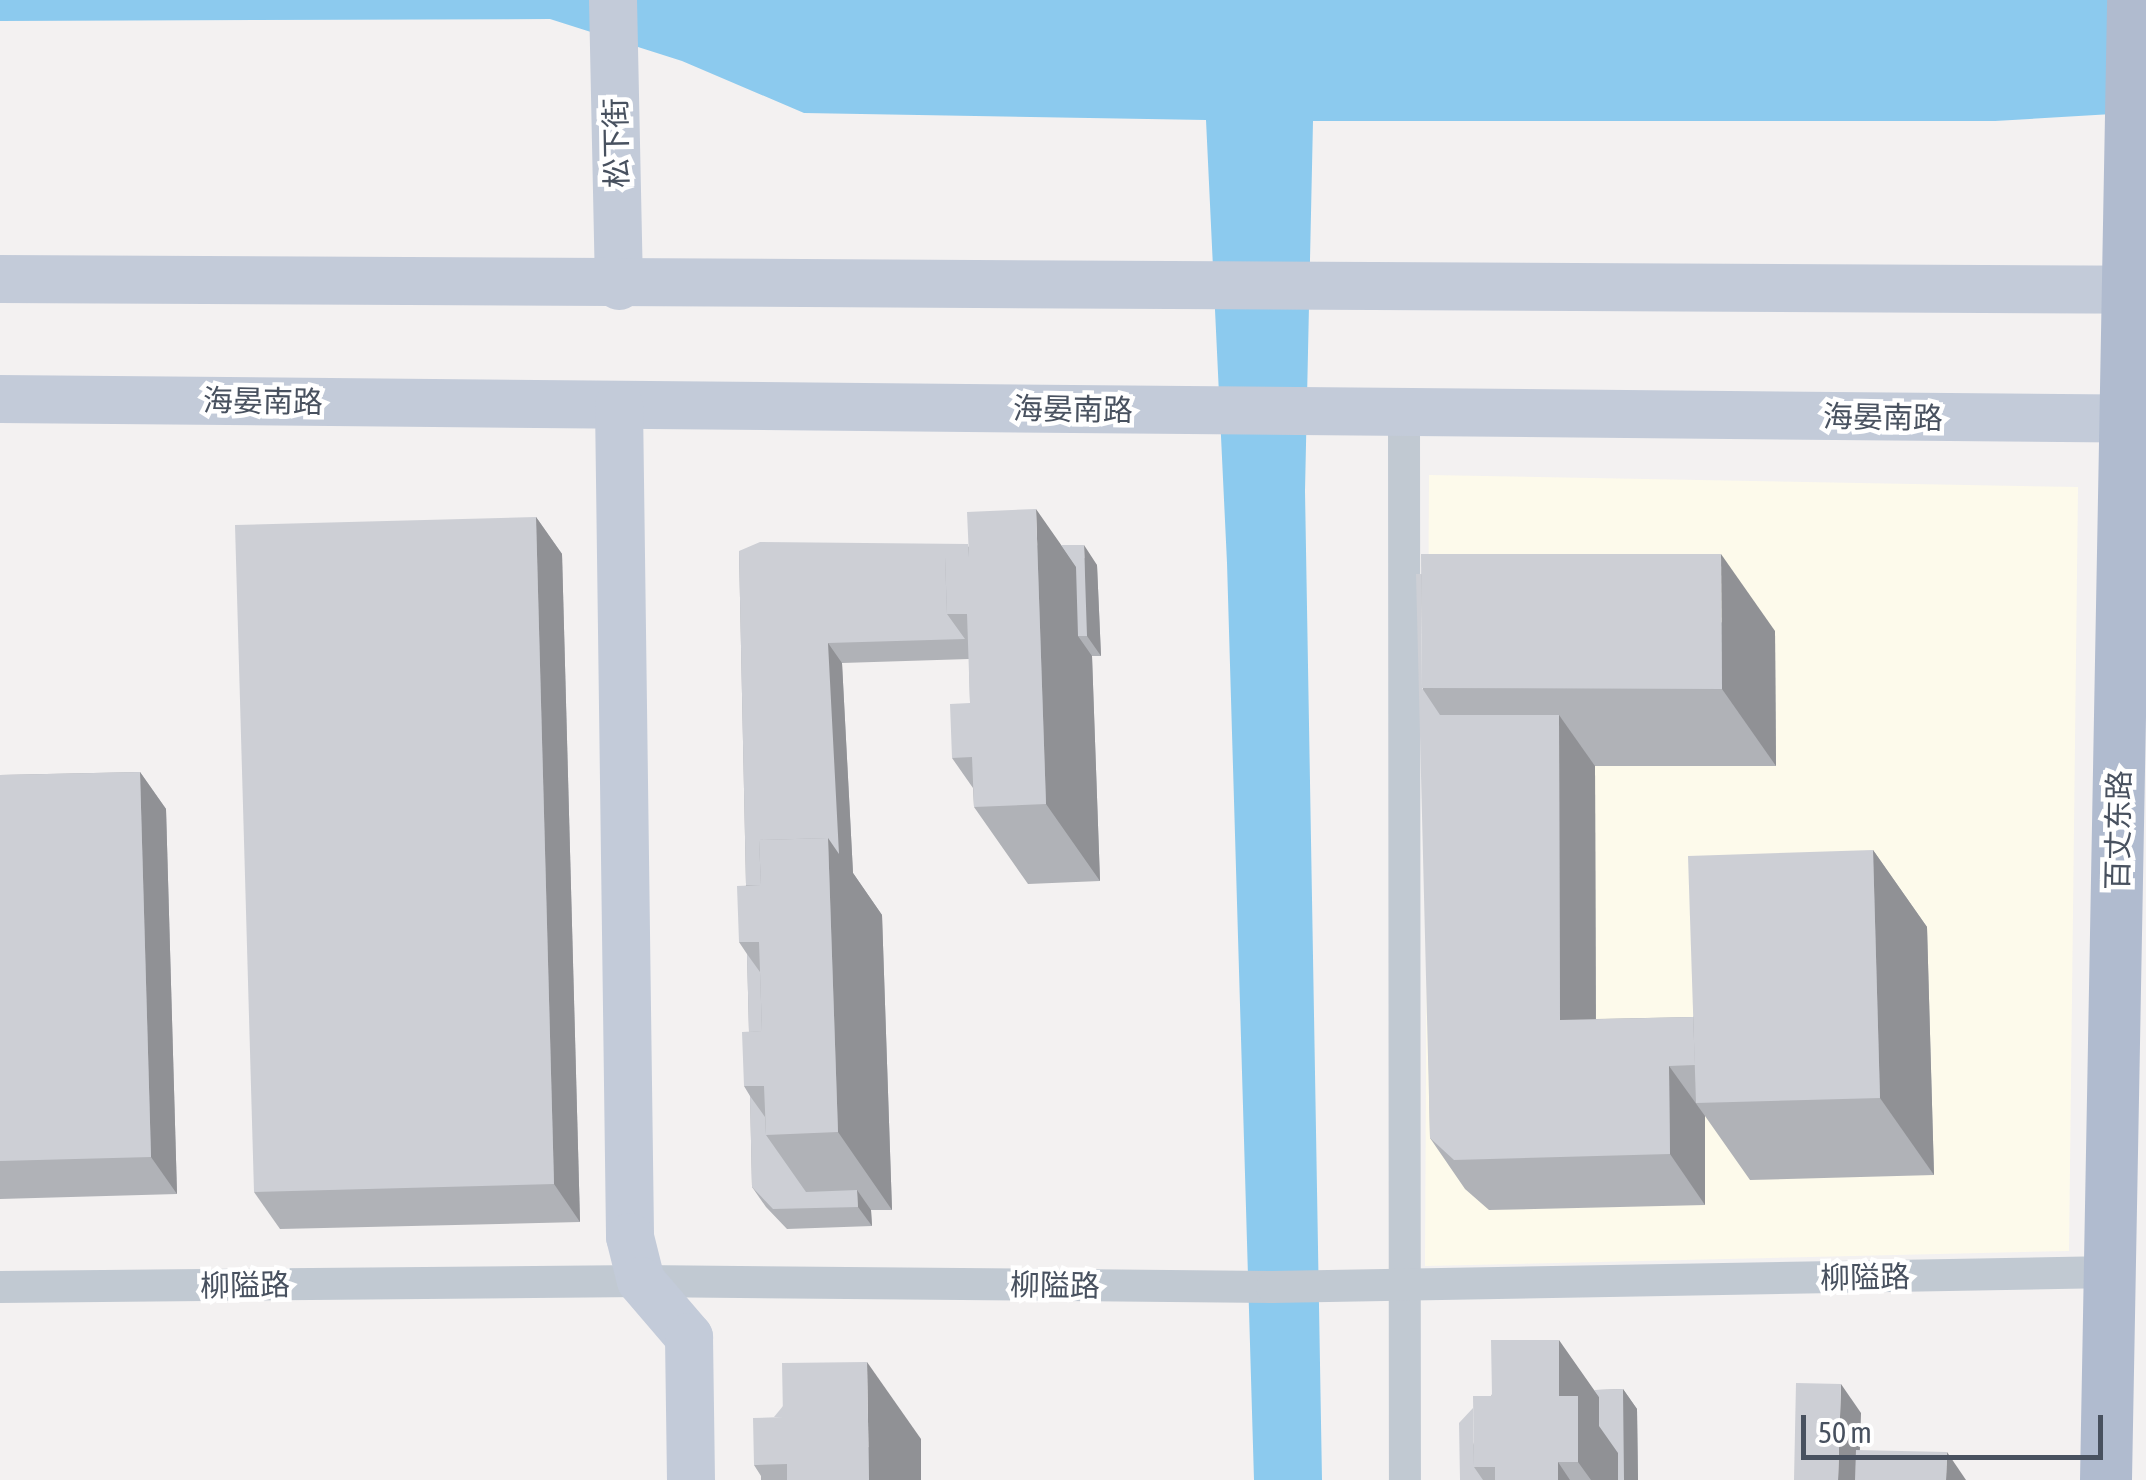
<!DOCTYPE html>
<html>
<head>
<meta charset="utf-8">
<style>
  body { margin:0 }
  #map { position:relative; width:2146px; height:1480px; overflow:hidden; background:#f3f1f1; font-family:"Asap Condensed","Noto Sans SC",sans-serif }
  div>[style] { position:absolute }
  .commercial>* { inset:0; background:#fdfaeb }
  .water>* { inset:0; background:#8ccaee }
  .street>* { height:32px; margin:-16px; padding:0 16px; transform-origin:16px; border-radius:16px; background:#c1c9d2 }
  .secondary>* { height:48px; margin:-24px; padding:0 24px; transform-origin:24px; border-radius:24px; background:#c3cbd9 }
  .primary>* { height:52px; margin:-26px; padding:0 26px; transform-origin:26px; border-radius:26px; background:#b0bbcf }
  .wall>* { inset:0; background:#b0b2b7 }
  .shaded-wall>* { inset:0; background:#909195 }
  .building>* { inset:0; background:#cdcfd5 }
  span { translate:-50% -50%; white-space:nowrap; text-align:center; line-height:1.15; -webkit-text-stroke:9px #fff; paint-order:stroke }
  .street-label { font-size:30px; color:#48515f }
  .scale { position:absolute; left:1801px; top:1415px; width:302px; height:45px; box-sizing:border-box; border:5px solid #48515f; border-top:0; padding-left:12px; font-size:30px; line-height:35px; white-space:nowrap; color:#48515f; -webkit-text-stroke:8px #fff; paint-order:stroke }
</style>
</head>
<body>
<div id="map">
  <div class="commercial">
    <i style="clip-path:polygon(1429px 475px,2078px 487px,2069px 1251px,1425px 1266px)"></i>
  </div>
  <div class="water">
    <i style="clip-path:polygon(0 0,2146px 0,2146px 112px,1995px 121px,1313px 121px,1305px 491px,1322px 1480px,1254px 1480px,1227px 563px,1206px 120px,804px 113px,682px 61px,550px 19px,0 21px)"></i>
  </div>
  <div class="street">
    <i style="left:1404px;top:412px;width:1068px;rotate:89.95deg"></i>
    <i style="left:0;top:1287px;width:641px;rotate:-0.54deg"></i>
    <i style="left:641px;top:1281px;width:631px;rotate:0.54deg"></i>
    <i style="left:1272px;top:1287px;width:839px;rotate:-1.02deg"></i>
  </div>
  <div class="secondary">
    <i style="left:613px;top:0;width:286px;rotate:88.8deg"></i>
    <i style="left:0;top:279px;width:2146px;rotate:0.29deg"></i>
    <i style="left:0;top:399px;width:2146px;rotate:0.53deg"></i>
    <i style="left:619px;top:405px;width:832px;rotate:89.24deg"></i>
    <i style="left:630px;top:1237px;width:45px;rotate:76deg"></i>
    <i style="left:641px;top:1281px;width:74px;rotate:49.4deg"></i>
    <i style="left:689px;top:1337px;width:143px;rotate:89.2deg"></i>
  </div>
  <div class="primary">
    <i style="left:2106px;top:1480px;width:1480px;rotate:-88.95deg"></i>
  </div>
  <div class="wall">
    <i style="clip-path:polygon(536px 517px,562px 554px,580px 1222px,280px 1229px,254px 1192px)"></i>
    <i style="clip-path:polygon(1061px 545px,1097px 565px,1101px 656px,1092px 656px,1100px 881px,1028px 884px,974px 807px,973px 788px,952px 758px,970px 703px,969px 659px,842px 663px,853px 873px,882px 915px,892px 1210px,871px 1210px,872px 1226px,787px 1229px,766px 1207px,752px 1187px,750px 1096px,744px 1086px,749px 1032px,747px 954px,739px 942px,746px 885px,739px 551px)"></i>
    <i style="clip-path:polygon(1421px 574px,1775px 631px,1776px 766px,1595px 766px,1596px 1019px,1693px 1017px,1873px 850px,1927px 927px,1934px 1175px,1750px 1180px,1705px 1116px,1705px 1205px,1489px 1210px,1465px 1189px,1430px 1138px)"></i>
    <i style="clip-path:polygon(140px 772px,166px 809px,177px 1194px,0 1199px,0 775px)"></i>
    <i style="clip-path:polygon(1623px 1389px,1637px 1409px,1638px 1480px,1460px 1480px,1492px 1394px)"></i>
    <i style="clip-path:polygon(921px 1439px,921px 1480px,761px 1480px,761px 1476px,754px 1465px)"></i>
  </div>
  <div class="shaded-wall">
    <i style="clip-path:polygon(1036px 509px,1085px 579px,1084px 545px,1097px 565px,1101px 656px,1087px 636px,1078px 636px,1092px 656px,1100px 881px,1046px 804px)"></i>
    <i style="clip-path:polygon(536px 517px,562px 554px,580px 1222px,554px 1184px)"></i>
    <i style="clip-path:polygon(1721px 554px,1775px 631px,1776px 766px,1722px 689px)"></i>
    <i style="clip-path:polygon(828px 643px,842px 663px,853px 873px,882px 915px,892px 1210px,838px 1132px,828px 838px)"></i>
    <i style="clip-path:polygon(1559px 715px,1595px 766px,1596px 1070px,1560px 1020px)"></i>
    <i style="clip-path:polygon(140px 772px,166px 809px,177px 1194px,151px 1157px)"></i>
    <i style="clip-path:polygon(1873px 850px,1927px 927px,1934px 1175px,1880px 1098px)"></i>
    <i style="clip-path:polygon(1669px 1066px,1705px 1116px,1705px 1205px,1670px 1154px)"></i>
    <i style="clip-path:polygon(857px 1190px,871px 1210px,872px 1226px,858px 1207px)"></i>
    <i style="clip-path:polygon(1559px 1340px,1613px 1417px,1623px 1389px,1637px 1409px,1638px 1480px,1591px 1480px,1578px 1462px,1559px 1396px)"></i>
    <i style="clip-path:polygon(867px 1362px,921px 1439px,921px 1480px,869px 1480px)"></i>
    <i style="clip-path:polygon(1841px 1384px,1861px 1413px,1859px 1480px,1838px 1480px)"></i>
    <i style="clip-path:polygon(1947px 1452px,1966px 1480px,1946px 1480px)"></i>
    <i style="clip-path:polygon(1558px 1462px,1570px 1480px,1558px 1480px)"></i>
  </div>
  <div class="building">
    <i style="clip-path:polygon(1036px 509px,1046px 804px,974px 807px,972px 757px,952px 758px,950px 704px,970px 703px,967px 614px,947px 614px,945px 557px,969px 557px,967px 512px)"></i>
    <i style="clip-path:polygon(536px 517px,554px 1184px,254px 1192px,235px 525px)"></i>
    <i style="clip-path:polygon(760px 542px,968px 544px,969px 557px,945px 557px,947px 614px,965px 639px,828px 643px,839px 854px,828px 838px,759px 840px,761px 885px,746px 885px,739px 551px)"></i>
    <i style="clip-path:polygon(1061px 545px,1084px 545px,1087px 636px,1078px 636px,1076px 567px)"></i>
    <i style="clip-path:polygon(1421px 554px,1721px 554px,1722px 689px,1422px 688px)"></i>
    <i style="clip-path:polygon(1416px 574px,1421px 574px,1422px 688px,1440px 715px,1559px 715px,1560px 1020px,1693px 1017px,1695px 1065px,1669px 1066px,1670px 1154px,1454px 1160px,1430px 1138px)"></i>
    <i style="clip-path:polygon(140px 772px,151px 1157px,0 1161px,0 775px)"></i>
    <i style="clip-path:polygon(828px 838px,838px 1132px,766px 1135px,764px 1086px,744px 1086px,742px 1032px,762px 1031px,759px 942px,739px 942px,737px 886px,761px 885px,759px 840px)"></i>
    <i style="clip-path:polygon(1873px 850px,1880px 1098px,1696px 1103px,1688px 856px)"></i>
    <i style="clip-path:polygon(747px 954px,760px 972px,762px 1031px,749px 1032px)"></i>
    <i style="clip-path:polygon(750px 1096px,765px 1117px,766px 1135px,806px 1192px,857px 1190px,858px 1207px,773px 1209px,752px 1187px)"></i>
    <i style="clip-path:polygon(1491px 1340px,1559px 1340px,1559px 1396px,1578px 1396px,1578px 1462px,1558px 1462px,1558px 1480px,1495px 1480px,1495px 1467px,1474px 1467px,1473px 1396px,1492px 1396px)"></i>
    <i style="clip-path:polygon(867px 1362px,869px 1480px,787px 1480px,787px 1464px,754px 1465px,753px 1418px,783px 1417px,782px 1363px)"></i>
    <i style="clip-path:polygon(1796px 1383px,1841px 1384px,1838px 1480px,1794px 1480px)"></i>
    <i style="clip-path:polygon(1623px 1389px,1624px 1480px,1618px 1480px,1618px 1453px,1599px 1426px,1599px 1397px,1594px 1390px)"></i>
    <i style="clip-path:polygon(783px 1406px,783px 1417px,774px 1417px)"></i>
    <i style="clip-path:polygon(1473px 1408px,1474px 1467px,1483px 1480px,1460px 1480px,1459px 1423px)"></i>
    <i style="clip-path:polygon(1856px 1450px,1947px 1452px,1946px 1480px,1855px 1480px)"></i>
  </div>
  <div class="street-label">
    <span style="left:616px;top:143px;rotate:-91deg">松下街</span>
    <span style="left:263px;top:401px;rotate:1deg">海晏南路</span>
    <span style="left:1073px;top:409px;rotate:1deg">海晏南路</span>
    <span style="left:1883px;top:417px;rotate:1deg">海晏南路</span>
    <span style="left:2118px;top:830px;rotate:-89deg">百丈东路</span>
    <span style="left:1865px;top:1277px;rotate:-1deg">柳隘路</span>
    <span style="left:245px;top:1285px;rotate:-1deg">柳隘路</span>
    <span style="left:1055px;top:1285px;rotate:1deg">柳隘路</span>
  </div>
  <div class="scale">50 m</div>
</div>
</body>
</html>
